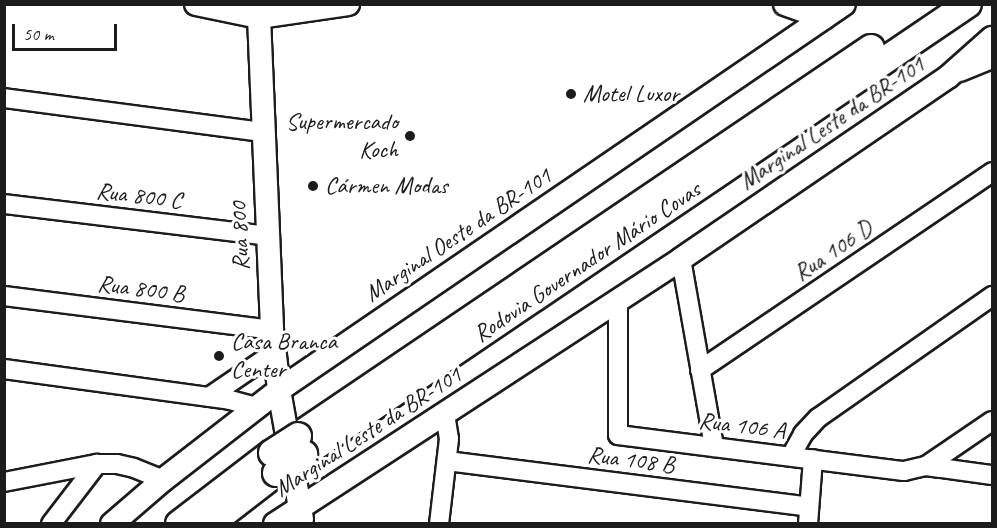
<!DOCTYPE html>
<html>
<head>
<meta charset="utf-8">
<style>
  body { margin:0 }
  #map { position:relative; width:997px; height:528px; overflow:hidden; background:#fff; font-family:Caveat,sans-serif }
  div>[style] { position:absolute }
  .roads { filter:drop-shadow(2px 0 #1c1c1c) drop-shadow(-2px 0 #1c1c1c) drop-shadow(0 2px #1c1c1c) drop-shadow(0 -2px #1c1c1c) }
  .minor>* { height:18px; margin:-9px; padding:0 9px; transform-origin:9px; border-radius:9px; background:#fff }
  .major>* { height:22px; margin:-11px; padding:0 11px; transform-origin:11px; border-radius:11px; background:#fff }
  .highway>* { height:26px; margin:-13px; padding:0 13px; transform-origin:13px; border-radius:13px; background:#fff }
  .bridges { filter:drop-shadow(2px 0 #1c1c1c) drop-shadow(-2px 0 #1c1c1c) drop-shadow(0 2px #1c1c1c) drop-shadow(0 -2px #1c1c1c) }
  .highway-bridge>* { height:26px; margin:-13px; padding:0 13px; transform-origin:13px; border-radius:13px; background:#fff }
  .dots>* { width:16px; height:16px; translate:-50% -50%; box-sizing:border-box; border:3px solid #fff; border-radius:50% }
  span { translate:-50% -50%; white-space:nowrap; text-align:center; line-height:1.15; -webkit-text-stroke:6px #fff; paint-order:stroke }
  .poi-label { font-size:24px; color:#1c1c1c }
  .left { translate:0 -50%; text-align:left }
  .right { translate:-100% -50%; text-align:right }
  .street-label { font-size:24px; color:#1c1c1c }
  .frame { position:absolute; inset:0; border:6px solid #1c1c1c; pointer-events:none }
  .scale { position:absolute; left:12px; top:24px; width:105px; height:27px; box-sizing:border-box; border:3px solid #1c1c1c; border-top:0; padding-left:8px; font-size:18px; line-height:21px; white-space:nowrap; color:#1c1c1c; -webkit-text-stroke:4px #fff; paint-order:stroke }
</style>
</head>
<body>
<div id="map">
  <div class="roads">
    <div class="minor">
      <i style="left:960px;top:72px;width:35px;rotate:-22deg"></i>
      <i style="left:4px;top:98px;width:261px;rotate:7.5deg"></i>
      <i style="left:4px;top:204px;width:265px;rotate:6.9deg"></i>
      <i style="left:681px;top:259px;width:191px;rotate:80deg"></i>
      <i style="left:4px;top:296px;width:270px;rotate:7.2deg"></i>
      <i style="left:618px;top:301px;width:134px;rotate:90deg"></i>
      <i style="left:618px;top:435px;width:288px;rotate:7.2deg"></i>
      <i style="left:904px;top:471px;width:23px;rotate:-13deg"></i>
      <i style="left:926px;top:466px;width:67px;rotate:7.8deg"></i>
      <i style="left:4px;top:369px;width:228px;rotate:7.8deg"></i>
      <i style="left:230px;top:400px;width:28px;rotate:15deg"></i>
      <i style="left:700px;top:370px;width:353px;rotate:-34.1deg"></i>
      <i style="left:209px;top:397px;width:80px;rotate:-34.3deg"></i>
      <i style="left:791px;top:456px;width:25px;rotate:-61deg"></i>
      <i style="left:803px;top:434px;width:22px;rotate:-47deg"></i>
      <i style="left:818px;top:418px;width:213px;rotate:-35deg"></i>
      <i style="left:447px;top:461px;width:365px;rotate:7.2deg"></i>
      <i style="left:926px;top:466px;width:80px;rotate:-34.3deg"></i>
      <i style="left:4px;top:482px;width:95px;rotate:-11deg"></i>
      <i style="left:97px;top:464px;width:20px"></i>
      <i style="left:117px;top:464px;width:17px;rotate:13deg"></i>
      <i style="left:134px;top:468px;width:31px;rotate:22deg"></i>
      <i style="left:51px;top:524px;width:76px;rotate:-52.5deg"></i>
      <i style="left:439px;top:524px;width:86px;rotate:-83.3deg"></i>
      <i style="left:449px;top:439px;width:25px;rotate:-99deg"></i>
      <i style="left:808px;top:524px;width:65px;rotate:-85.6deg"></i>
    </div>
    <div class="major">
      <i style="left:196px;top:4px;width:64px;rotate:11.7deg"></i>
      <i style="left:259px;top:17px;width:90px;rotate:-8.3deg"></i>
      <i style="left:785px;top:4px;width:41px;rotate:19.7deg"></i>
      <i style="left:259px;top:17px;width:313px;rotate:87.6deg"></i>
      <i style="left:272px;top:330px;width:60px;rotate:83.3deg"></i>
      <i style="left:279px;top:390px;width:131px;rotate:79.9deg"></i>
      <i style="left:112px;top:524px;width:67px;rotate:-40.8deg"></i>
      <i style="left:163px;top:480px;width:147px;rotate:-37.8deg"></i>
      <i style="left:279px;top:390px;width:684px;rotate:-34.34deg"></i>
      <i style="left:275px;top:524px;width:485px;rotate:-33.1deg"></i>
      <i style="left:681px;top:259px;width:323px;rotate:-34.3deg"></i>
      <i style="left:948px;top:77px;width:59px;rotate:-41.6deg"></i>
    </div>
    <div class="highway">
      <i style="left:298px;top:436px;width:692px;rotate:-34.1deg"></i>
      <i style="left:304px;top:454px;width:802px;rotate:-34.13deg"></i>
      <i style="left:179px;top:524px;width:117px;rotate:-37.4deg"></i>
      <i style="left:210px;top:524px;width:83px;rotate:-37.7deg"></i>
    </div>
  </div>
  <div class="bridges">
    <div class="highway-bridge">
      <i style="left:272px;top:453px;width:31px;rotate:-33deg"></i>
      <i style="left:276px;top:473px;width:34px;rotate:-34deg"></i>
    </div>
  </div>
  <div class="dots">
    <i style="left:571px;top:94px;background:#1c1c1c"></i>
    <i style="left:410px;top:136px;background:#1c1c1c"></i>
    <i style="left:313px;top:186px;background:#1c1c1c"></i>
    <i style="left:219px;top:356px;background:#1c1c1c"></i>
  </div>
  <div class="poi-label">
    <span class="left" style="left:583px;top:94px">Motel Luxor</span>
    <span class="right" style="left:398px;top:136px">Supermercado<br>Koch</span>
    <span class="left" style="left:325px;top:186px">Cármen Modas</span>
    <span class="left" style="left:231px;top:356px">Casa Branca<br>Center</span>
  </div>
  <div class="street-label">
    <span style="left:832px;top:123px;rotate:-34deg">Marginal Leste da BR-101</span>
    <span style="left:139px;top:196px;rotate:7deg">Rua 800 C</span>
    <span style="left:458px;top:235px;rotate:-34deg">Marginal Oeste da BR-101</span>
    <span style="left:240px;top:236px;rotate:-92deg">Rua 800</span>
    <span style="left:833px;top:251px;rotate:-34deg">Rua 106 D</span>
    <span style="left:587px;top:262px;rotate:-34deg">Rodovia Governador Mário Covas</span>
    <span style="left:141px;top:289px;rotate:7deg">Rua 800 B</span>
    <span style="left:742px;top:426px;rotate:7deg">Rua 106 A</span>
    <span style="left:368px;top:432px;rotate:-33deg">Marginal Leste da BR-101</span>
    <span style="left:631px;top:460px;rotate:7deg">Rua 108 B</span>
  </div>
  <div class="frame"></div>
  <div class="scale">50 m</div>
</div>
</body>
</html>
